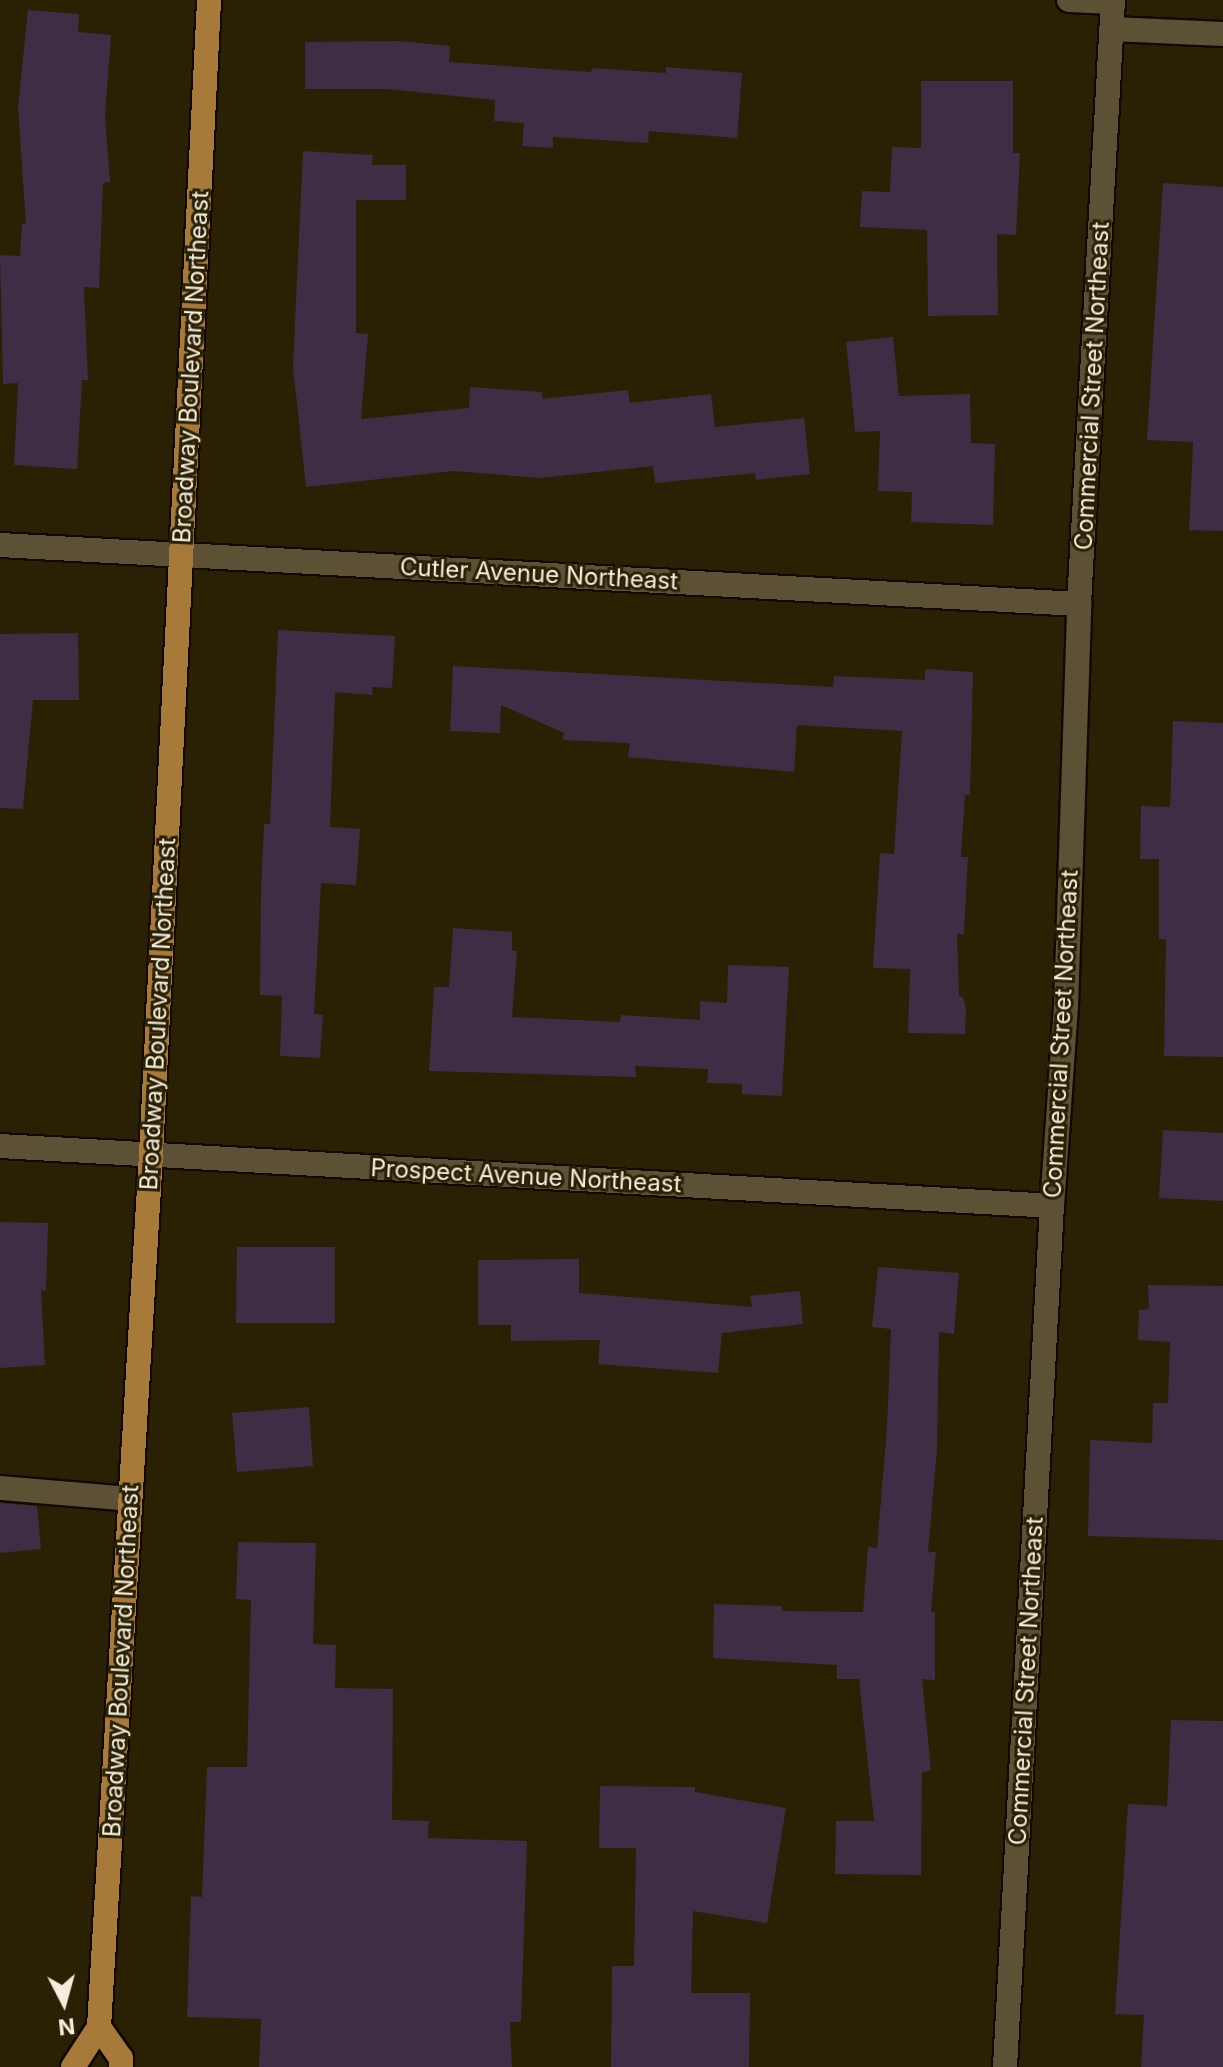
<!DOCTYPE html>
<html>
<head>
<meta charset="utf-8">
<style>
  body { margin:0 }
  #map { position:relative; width:1223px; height:2067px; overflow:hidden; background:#2a2004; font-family:Inter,sans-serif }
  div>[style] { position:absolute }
  .building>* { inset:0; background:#3d2e45 }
  .roads { filter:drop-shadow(2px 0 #120900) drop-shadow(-2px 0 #120900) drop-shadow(0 2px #120900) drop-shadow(0 -2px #120900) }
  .minor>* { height:24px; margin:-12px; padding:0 12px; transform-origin:12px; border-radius:12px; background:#5c5135 }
  .major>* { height:24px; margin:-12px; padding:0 12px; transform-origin:12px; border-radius:12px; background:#a87a3a }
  span { translate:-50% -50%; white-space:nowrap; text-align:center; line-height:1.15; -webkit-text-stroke:6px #2a2004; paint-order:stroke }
  .street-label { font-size:24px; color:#f5eede }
  .north { position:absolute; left:24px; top:1963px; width:80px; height:80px; -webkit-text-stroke:6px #2a2004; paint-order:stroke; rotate:174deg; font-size:22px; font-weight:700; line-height:32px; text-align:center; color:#f5eede }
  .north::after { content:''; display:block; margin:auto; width:28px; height:36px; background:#f5eede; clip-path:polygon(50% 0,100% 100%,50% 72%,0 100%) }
</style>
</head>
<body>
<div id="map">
  <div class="building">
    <i style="clip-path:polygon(28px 10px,79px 14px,78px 32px,111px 35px,105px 115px,110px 182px,103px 183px,99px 288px,84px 287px,88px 380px,82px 380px,77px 469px,14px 465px,18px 383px,3px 384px,0 255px,20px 256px,22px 224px,26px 224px,18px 107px)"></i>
    <i style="clip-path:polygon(398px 41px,450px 46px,449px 62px,591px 72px,592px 68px,666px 73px,666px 67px,742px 73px,737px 138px,649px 131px,648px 143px,553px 137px,553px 148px,522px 146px,524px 123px,494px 121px,495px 100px,387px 89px,305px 89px,305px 42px)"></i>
    <i style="clip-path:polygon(921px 81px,1013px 81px,1013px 153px,1020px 153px,1016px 235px,997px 234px,998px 315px,928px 316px,927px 230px,860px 227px,862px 191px,890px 192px,892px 147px,921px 148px)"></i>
    <i style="clip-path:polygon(303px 151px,373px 155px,372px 165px,406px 165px,406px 200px,356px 200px,356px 333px,368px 334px,361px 419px,469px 408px,470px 387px,542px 392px,542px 399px,628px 390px,630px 403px,711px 394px,715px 427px,804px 418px,810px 474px,756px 480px,755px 473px,655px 483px,653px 466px,540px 478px,453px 471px,306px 487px,293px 367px)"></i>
    <i style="clip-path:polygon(1163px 183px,1223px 187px,1223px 531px,1189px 530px,1193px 442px,1147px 440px)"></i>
    <i style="clip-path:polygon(893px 337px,899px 396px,970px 394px,971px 443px,995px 444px,993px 525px,911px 522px,912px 492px,878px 491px,880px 431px,855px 432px,846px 342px)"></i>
    <i style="clip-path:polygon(278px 630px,395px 636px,392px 688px,372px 687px,373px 695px,335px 692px,330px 827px,360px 829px,356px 885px,321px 883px,314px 1014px,323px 1015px,320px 1058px,280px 1056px,282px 996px,260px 995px,261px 893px,264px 824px,270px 824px)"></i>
    <i style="clip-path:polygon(78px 633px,79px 700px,33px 700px,23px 809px,0 808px,0 634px)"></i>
    <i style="clip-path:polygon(453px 666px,833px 687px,834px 676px,925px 680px,925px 669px,973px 672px,970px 795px,965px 795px,961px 857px,968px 857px,964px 934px,957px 934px,959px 996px,963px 997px,966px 1009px,965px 1034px,908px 1033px,910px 969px,873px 968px,880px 853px,894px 854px,902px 731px,797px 725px,794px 772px,628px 757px,630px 743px,563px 740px,564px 733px,501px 705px,500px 733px,450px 731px)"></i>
    <i style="clip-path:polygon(1173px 721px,1223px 723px,1223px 1057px,1164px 1056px,1166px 939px,1159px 939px,1159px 859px,1140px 859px,1141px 806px,1170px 807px)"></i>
    <i style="clip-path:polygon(453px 928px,512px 932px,512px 951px,517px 951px,512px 1017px,620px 1022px,621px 1015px,700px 1020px,700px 1001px,727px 1003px,728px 965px,789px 967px,782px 1096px,742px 1094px,742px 1084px,707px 1083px,708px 1069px,635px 1066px,636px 1077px,429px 1071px,434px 987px,449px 987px)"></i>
    <i style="clip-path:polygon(1163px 1130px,1223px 1133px,1223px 1201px,1159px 1198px)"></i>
    <i style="clip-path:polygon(0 1222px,48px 1223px,46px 1291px,41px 1290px,45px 1365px,0 1368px)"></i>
    <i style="clip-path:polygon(237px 1247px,335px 1247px,335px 1323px,236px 1323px)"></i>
    <i style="clip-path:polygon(579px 1259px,579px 1293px,752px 1307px,750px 1296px,800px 1291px,803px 1324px,722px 1333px,718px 1373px,598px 1364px,600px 1340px,511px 1341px,511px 1325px,478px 1325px,478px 1260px)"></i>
    <i style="clip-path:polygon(878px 1267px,959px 1273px,954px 1334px,939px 1332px,937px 1449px,928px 1552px,936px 1552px,931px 1612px,935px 1612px,935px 1680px,922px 1679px,931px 1771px,922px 1772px,921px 1875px,835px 1874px,836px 1821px,874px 1821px,859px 1679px,837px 1679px,837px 1665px,713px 1658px,714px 1604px,782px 1606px,782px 1611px,863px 1612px,868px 1547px,877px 1548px,887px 1427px,891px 1329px,872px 1327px)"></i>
    <i style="clip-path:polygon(1148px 1285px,1223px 1286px,1223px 1540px,1088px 1536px,1090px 1440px,1152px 1443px,1153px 1403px,1168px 1403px,1170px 1342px,1138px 1340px,1139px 1310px,1149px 1309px)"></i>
    <i style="clip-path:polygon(309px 1407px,313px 1466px,237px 1472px,232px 1413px)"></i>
    <i style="clip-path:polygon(0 1503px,37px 1506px,41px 1549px,0 1553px)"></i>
    <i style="clip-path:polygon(238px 1542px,316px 1543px,313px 1644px,336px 1645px,335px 1688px,393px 1689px,392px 1820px,429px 1821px,428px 1838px,527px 1841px,521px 2022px,510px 2022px,512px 2067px,259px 2067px,261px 2019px,187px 2017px,191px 1896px,202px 1897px,207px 1767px,247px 1767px,251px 1600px,236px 1599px)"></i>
    <i style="clip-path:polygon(1171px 1720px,1223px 1721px,1223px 2067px,1141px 2067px,1144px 2015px,1115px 2014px,1128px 1804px,1167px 1806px)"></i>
    <i style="clip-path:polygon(600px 1786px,695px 1787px,695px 1792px,786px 1808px,767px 1923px,693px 1911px,691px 1993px,750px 1993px,749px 2067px,611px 2067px,612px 1966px,634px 1966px,636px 1848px,599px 1848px)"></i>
  </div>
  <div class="roads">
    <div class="minor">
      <i style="left:1069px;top:0;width:44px;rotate:2.6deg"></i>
      <i style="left:1112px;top:29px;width:111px;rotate:2.6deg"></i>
      <i style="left:0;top:545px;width:1081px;rotate:3.13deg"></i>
      <i style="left:0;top:1146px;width:1054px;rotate:3.26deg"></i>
      <i style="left:0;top:1488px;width:130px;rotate:4.8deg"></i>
      <i style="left:1005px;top:2067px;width:862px;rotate:-86.88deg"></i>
      <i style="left:1052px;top:1206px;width:200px;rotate:-86deg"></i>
      <i style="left:1066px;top:1006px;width:402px;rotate:-88.1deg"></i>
      <i style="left:1079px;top:604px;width:605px;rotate:-86.78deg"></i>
    </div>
    <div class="major">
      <i style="left:99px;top:2027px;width:38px;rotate:55deg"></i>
      <i style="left:121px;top:2058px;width:9px;rotate:90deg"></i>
      <i style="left:73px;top:2067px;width:48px;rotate:-57deg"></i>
      <i style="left:99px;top:2027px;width:875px;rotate:-86.59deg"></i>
      <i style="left:151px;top:1154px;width:1155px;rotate:-87.12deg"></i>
    </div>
  </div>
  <div class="street-label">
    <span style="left:191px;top:367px;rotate:-87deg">Broadway Boulevard Northeast</span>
    <span style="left:1092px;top:386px;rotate:-87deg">Commercial Street Northeast</span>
    <span style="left:539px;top:574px;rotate:3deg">Cutler Avenue Northeast</span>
    <span style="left:158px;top:1014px;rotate:-87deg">Broadway Boulevard Northeast</span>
    <span style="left:1061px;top:1034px;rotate:-87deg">Commercial Street Northeast</span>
    <span style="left:526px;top:1176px;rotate:3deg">Prospect Avenue Northeast</span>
    <span style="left:121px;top:1661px;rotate:-87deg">Broadway Boulevard Northeast</span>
    <span style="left:1026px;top:1681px;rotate:-87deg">Commercial Street Northeast</span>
  </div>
  <div class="north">N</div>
</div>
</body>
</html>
